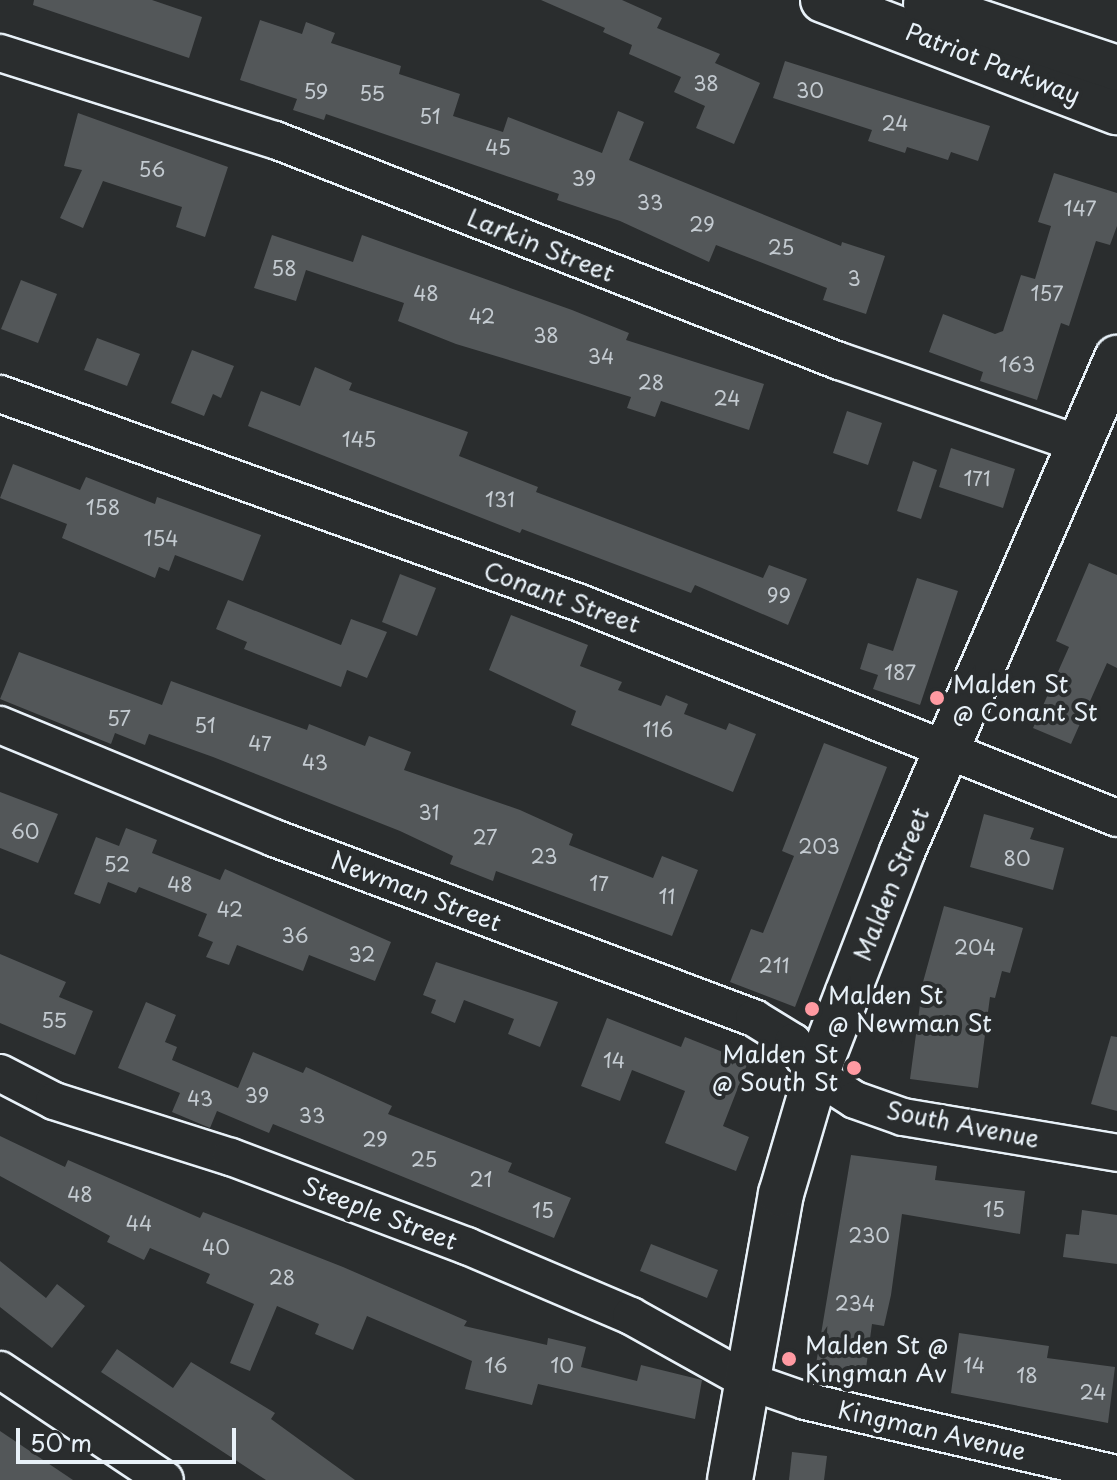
<!DOCTYPE html>
<html>
<head>
<meta charset="utf-8">
<style>
  body { margin:0 }
  #map { position:relative; width:1117px; height:1480px; overflow:hidden; background:#2a2d2e; font-family:"Playpen Sans",sans-serif }
  div>[style] { position:absolute }
  .building>* { inset:0; background:#535759 }
  .roads { filter:drop-shadow(2px 0 #e8f1f8) drop-shadow(-2px 0 #e8f1f8) drop-shadow(0 2px #e8f1f8) drop-shadow(0 -2px #e8f1f8) }
  .minor>* { height:36px; margin:-18px; padding:0 18px; transform-origin:18px; border-radius:18px; background:#2a2d2e }
  .tertiary>* { height:44px; margin:-22px; padding:0 22px; transform-origin:22px; border-radius:22px; background:#2a2d2e }
  .dots>* { width:22px; height:22px; translate:-50% -50%; box-sizing:border-box; border:4px solid #2a2d2e; border-radius:50% }
  span { translate:-50% -50%; white-space:nowrap; text-align:center; line-height:1.15; -webkit-text-stroke:8px #2a2d2e; paint-order:stroke }
  .number-label { font-size:20px; color:#c3cad0 }
  .number-label span { -webkit-text-stroke-width:0 }
  .street-label { font-size:24px; color:#e8f1f8 }
  .poi-label { font-size:24px; color:#e8f1f8 }
  .left { translate:0 -50%; text-align:left }
  .right { translate:-100% -50%; text-align:right }
  .scale { position:absolute; left:16px; top:1428px; width:220px; height:36px; box-sizing:border-box; border:4px solid #e8f1f8; border-top:0; padding-left:10px; font-size:24px; line-height:28px; white-space:nowrap; color:#e8f1f8; -webkit-text-stroke:6px #2a2d2e; paint-order:stroke }
</style>
</head>
<body>
<div id="map">
  <div class="building">
    <i style="clip-path:polygon(34px 0,152px 0,202px 17px,189px 58px,33px 5px)"></i>
    <i style="clip-path:polygon(541px 0,622px 0,662px 18px,657px 28px,720px 54px,715px 63px,760px 83px,734px 144px,696px 128px,705px 106px,674px 92px,681px 77px,629px 54px,632px 45px,603px 32px,605px 28px)"></i>
    <i style="clip-path:polygon(260px 20px,302px 34px,306px 22px,335px 33px,331px 43px,401px 66px,399px 74px,460px 94px,453px 116px,503px 132px,508px 117px,602px 153px,618px 111px,644px 122px,629px 160px,841px 246px,842px 242px,885px 256px,866px 314px,823px 300px,827px 288px,716px 245px,709px 262px,620px 221px,557px 200px,559px 194px,326px 114px,324px 120px,293px 110px,297px 99px,240px 80px)"></i>
    <i style="clip-path:polygon(785px 61px,990px 126px,978px 161px,951px 152px,948px 160px,907px 147px,905px 153px,868px 141px,872px 130px,773px 98px)"></i>
    <i style="clip-path:polygon(78px 113px,228px 167px,205px 237px,176px 227px,182px 207px,103px 181px,83px 228px,60px 218px,82px 170px,64px 166px)"></i>
    <i style="clip-path:polygon(1054px 173px,1117px 193px,1117px 226px,1110px 245px,1096px 241px,1069px 326px,1061px 323px,1037px 400px,980px 381px,983px 372px,929px 352px,943px 314px,995px 334px,1003px 331px,1021px 275px,1035px 279px,1051px 226px,1038px 222px)"></i>
    <i style="clip-path:polygon(272px 235px,353px 262px,362px 235px,572px 310px,629px 333px,626px 340px,764px 384px,749px 430px,661px 401px,655px 417px,627px 408px,631px 397px,456px 344px,398px 321px,404px 303px,306px 270px,296px 301px,254px 288px)"></i>
    <i style="clip-path:polygon(21px 280px,57px 294px,38px 343px,1px 329px)"></i>
    <i style="clip-path:polygon(97px 338px,140px 354px,127px 386px,84px 370px)"></i>
    <i style="clip-path:polygon(192px 350px,234px 366px,221px 398px,213px 394px,204px 416px,171px 403px)"></i>
    <i style="clip-path:polygon(315px 367px,352px 383px,349px 390px,468px 432px,459px 456px,538px 487px,536px 492px,763px 578px,769px 565px,807px 579px,788px 625px,695px 585px,691px 593px,522px 529px,520px 533px,248px 426px,261px 391px,300px 406px)"></i>
    <i style="clip-path:polygon(847px 411px,882px 423px,868px 465px,833px 453px)"></i>
    <i style="clip-path:polygon(951px 448px,1015px 469px,1003px 508px,939px 487px)"></i>
    <i style="clip-path:polygon(913px 461px,937px 470px,921px 519px,897px 511px)"></i>
    <i style="clip-path:polygon(13px 464px,80px 490px,86px 477px,155px 504px,157px 497px,261px 535px,243px 581px,175px 555px,169px 571px,159px 567px,155px 578px,62px 538px,67px 524px,0 498px)"></i>
    <i style="clip-path:polygon(1089px 563px,1117px 575px,1117px 668px,1107px 663px,1071px 744px,1033px 728px,1069px 647px,1056px 641px)"></i>
    <i style="clip-path:polygon(400px 574px,436px 588px,417px 636px,382px 622px)"></i>
    <i style="clip-path:polygon(917px 578px,958px 591px,920px 705px,873px 689px,878px 675px,860px 669px,868px 643px,893px 651px)"></i>
    <i style="clip-path:polygon(228px 600px,341px 645px,351px 619px,387px 632px,367px 678px,347px 670px,341px 687px,244px 649px,247px 642px,216px 629px)"></i>
    <i style="clip-path:polygon(511px 615px,588px 645px,580px 666px,622px 682px,618px 690px,661px 706px,666px 695px,688px 704px,684px 714px,726px 730px,729px 723px,756px 734px,733px 792px,571px 725px,576px 711px,489px 670px)"></i>
    <i style="clip-path:polygon(19px 652px,162px 705px,171px 681px,307px 730px,309px 724px,365px 746px,369px 736px,411px 752px,404px 770px,520px 810px,573px 834px,569px 845px,653px 878px,662px 856px,698px 870px,672px 936px,496px 871px,493px 881px,450px 864px,453px 856px,400px 831px,213px 757px,149px 734px,145px 745px,115px 733px,111px 744px,0 699px)"></i>
    <i style="clip-path:polygon(824px 743px,887px 767px,795px 1007px,730px 982px,751px 929px,763px 933px,794px 856px,782px 851px)"></i>
    <i style="clip-path:polygon(0 792px,58px 814px,38px 863px,0 848px)"></i>
    <i style="clip-path:polygon(984px 814px,1034px 828px,1030px 839px,1064px 848px,1053px 890px,970px 867px)"></i>
    <i style="clip-path:polygon(126px 828px,157px 840px,152px 853px,220px 880px,225px 869px,391px 942px,375px 981px,309px 955px,303px 971px,237px 945px,229px 965px,206px 957px,213px 942px,198px 936px,207px 914px,139px 887px,136px 893px,108px 882px,100px 904px,74px 894px,96px 837px,119px 846px)"></i>
    <i style="clip-path:polygon(944px 906px,1023px 928px,1010px 973px,1002px 971px,995px 998px,990px 997px,978px 1088px,910px 1079px,923px 982px)"></i>
    <i style="clip-path:polygon(0 954px,66px 982px,59px 997px,93px 1011px,75px 1055px,0 1023px)"></i>
    <i style="clip-path:polygon(436px 962px,558px 1002px,540px 1047px,508px 1034px,514px 1019px,464px 1000px,455px 1023px,431px 1013px,436px 1000px,423px 995px)"></i>
    <i style="clip-path:polygon(146px 1002px,176px 1015px,165px 1042px,177px 1047px,172px 1060px,238px 1088px,253px 1052px,303px 1073px,306px 1067px,392px 1106px,388px 1114px,512px 1163px,508px 1172px,571px 1198px,554px 1238px,273px 1124px,269px 1133px,217px 1111px,210px 1128px,172px 1112px,180px 1093px,118px 1068px)"></i>
    <i style="clip-path:polygon(607px 1018px,681px 1047px,685px 1037px,748px 1062px,723px 1126px,749px 1137px,736px 1171px,665px 1143px,685px 1091px,632px 1070px,620px 1101px,581px 1086px)"></i>
    <i style="clip-path:polygon(1111px 1036px,1117px 1037px,1117px 1111px,1091px 1104px)"></i>
    <i style="clip-path:polygon(0 1136px,65px 1167px,68px 1160px,200px 1218px,203px 1212px,343px 1267px,467px 1321px,464px 1326px,547px 1345px,548px 1338px,586px 1347px,581px 1367px,637px 1381px,641px 1365px,702px 1380px,695px 1419px,538px 1384px,532px 1405px,465px 1389px,472px 1361px,367px 1316px,353px 1350px,315px 1334px,319px 1324px,277px 1306px,250px 1371px,230px 1363px,254px 1304px,206px 1283px,210px 1274px,150px 1248px,144px 1260px,107px 1242px,110px 1236px,0 1176px)"></i>
    <i style="clip-path:polygon(851px 1155px,937px 1166px,935px 1180px,1025px 1191px,1020px 1234px,902px 1214px,891px 1295px,884px 1326px,872px 1324px,865px 1376px,815px 1370px)"></i>
    <i style="clip-path:polygon(1082px 1210px,1117px 1215px,1117px 1264px,1063px 1257px,1066px 1234px,1079px 1235px)"></i>
    <i style="clip-path:polygon(651px 1244px,718px 1270px,707px 1298px,640px 1271px)"></i>
    <i style="clip-path:polygon(0 1261px,46px 1298px,57px 1284px,85px 1306px,52px 1348px,0 1307px)"></i>
    <i style="clip-path:polygon(959px 1333px,1049px 1346px,1047px 1358px,1115px 1367px,1108px 1423px,951px 1393px)"></i>
    <i style="clip-path:polygon(117px 1349px,173px 1388px,191px 1362px,275px 1413px,271px 1419px,355px 1480px,266px 1480px,101px 1372px)"></i>
    <i style="clip-path:polygon(0 1431px,73px 1480px,0 1480px)"></i>
    <i style="clip-path:polygon(792px 1452px,827px 1456px,824px 1480px,789px 1480px)"></i>
  </div>
  <div class="roads">
    <div class="minor">
      <i style="left:0;top:53px;width:288px;rotate:17.6deg"></i>
      <i style="left:275px;top:140px;width:606px;rotate:21.4deg"></i>
      <i style="left:839px;top:361px;width:254px;rotate:19.1deg"></i>
      <i style="left:0;top:394px;width:617px;rotate:19.82deg"></i>
      <i style="left:580px;top:603px;width:578px;rotate:21.82deg"></i>
      <i style="left:0;top:725px;width:296px;rotate:22.4deg"></i>
      <i style="left:274px;top:838px;width:513px;rotate:20.56deg"></i>
      <i style="left:754px;top:1018px;width:46px;rotate:31.6deg"></i>
      <i style="left:793px;top:1042px;width:40px;rotate:55.1deg"></i>
      <i style="left:816px;top:1075px;width:46px;rotate:32.7deg"></i>
      <i style="left:855px;top:1100px;width:51px;rotate:19.5deg"></i>
      <i style="left:903px;top:1117px;width:217px;rotate:9.5deg"></i>
      <i style="left:0;top:1073px;width:61px;rotate:27.4deg"></i>
      <i style="left:54px;top:1101px;width:186px;rotate:17.6deg"></i>
      <i style="left:231px;top:1157px;width:252px;rotate:20.7deg"></i>
      <i style="left:467px;top:1246px;width:178px;rotate:23.1deg"></i>
      <i style="left:631px;top:1316px;width:134px;rotate:29.1deg"></i>
      <i style="left:748px;top:1381px;width:60px;rotate:19.3deg"></i>
      <i style="left:805px;top:1401px;width:320px;rotate:13.2deg"></i>
      <i style="left:0;top:1370px;width:198px;rotate:33.7deg"></i>
    </div>
    <div class="tertiary">
      <i style="left:823px;top:0;width:315px;rotate:20.9deg"></i>
      <i style="left:926px;top:4px;width:201px;rotate:18.5deg"></i>
      <i style="left:730px;top:1480px;width:291px;rotate:-79.9deg"></i>
      <i style="left:781px;top:1194px;width:124px;rotate:-73.6deg"></i>
      <i style="left:816px;top:1075px;width:239px;rotate:-68.9deg"></i>
      <i style="left:902px;top:852px;width:539px;rotate:-66.48deg"></i>
    </div>
  </div>
  <div class="dots">
    <i style="left:937px;top:698px;background:#ff9aa2"></i>
    <i style="left:812px;top:1009px;background:#ff9aa2"></i>
    <i style="left:854px;top:1068px;background:#ff9aa2"></i>
    <i style="left:789px;top:1359px;background:#ff9aa2"></i>
  </div>
  <div class="number-label">
    <span style="left:706px;top:83px">38</span>
    <span style="left:810px;top:90px">30</span>
    <span style="left:316px;top:91px">59</span>
    <span style="left:372px;top:93px">55</span>
    <span style="left:430px;top:116px">51</span>
    <span style="left:895px;top:123px">24</span>
    <span style="left:498px;top:147px">45</span>
    <span style="left:152px;top:169px">56</span>
    <span style="left:584px;top:178px">39</span>
    <span style="left:650px;top:202px">33</span>
    <span style="left:1080px;top:208px">147</span>
    <span style="left:702px;top:224px">29</span>
    <span style="left:781px;top:247px">25</span>
    <span style="left:284px;top:268px">58</span>
    <span style="left:854px;top:278px">3</span>
    <span style="left:426px;top:293px">48</span>
    <span style="left:1047px;top:293px">157</span>
    <span style="left:482px;top:316px">42</span>
    <span style="left:546px;top:335px">38</span>
    <span style="left:601px;top:356px">34</span>
    <span style="left:1017px;top:364px">163</span>
    <span style="left:651px;top:382px">28</span>
    <span style="left:727px;top:398px">24</span>
    <span style="left:359px;top:439px">145</span>
    <span style="left:977px;top:478px">171</span>
    <span style="left:500px;top:499px">131</span>
    <span style="left:103px;top:507px">158</span>
    <span style="left:161px;top:538px">154</span>
    <span style="left:779px;top:595px">99</span>
    <span style="left:900px;top:672px">187</span>
    <span style="left:119px;top:718px">57</span>
    <span style="left:205px;top:725px">51</span>
    <span style="left:658px;top:729px">116</span>
    <span style="left:260px;top:743px">47</span>
    <span style="left:315px;top:762px">43</span>
    <span style="left:429px;top:812px">31</span>
    <span style="left:25px;top:831px">60</span>
    <span style="left:485px;top:837px">27</span>
    <span style="left:819px;top:846px">203</span>
    <span style="left:544px;top:856px">23</span>
    <span style="left:1017px;top:858px">80</span>
    <span style="left:117px;top:864px">52</span>
    <span style="left:599px;top:883px">17</span>
    <span style="left:180px;top:884px">48</span>
    <span style="left:667px;top:896px">11</span>
    <span style="left:230px;top:909px">42</span>
    <span style="left:295px;top:935px">36</span>
    <span style="left:975px;top:947px">204</span>
    <span style="left:362px;top:954px">32</span>
    <span style="left:774px;top:965px">211</span>
    <span style="left:54px;top:1020px">55</span>
    <span style="left:614px;top:1060px">14</span>
    <span style="left:257px;top:1095px">39</span>
    <span style="left:200px;top:1098px">43</span>
    <span style="left:312px;top:1115px">33</span>
    <span style="left:375px;top:1139px">29</span>
    <span style="left:424px;top:1159px">25</span>
    <span style="left:481px;top:1179px">21</span>
    <span style="left:80px;top:1194px">48</span>
    <span style="left:994px;top:1209px">15</span>
    <span style="left:543px;top:1210px">15</span>
    <span style="left:139px;top:1223px">44</span>
    <span style="left:869px;top:1235px">230</span>
    <span style="left:216px;top:1247px">40</span>
    <span style="left:282px;top:1277px">28</span>
    <span style="left:855px;top:1303px">234</span>
    <span style="left:496px;top:1365px">16</span>
    <span style="left:562px;top:1365px">10</span>
    <span style="left:974px;top:1365px">14</span>
    <span style="left:1027px;top:1375px">18</span>
    <span style="left:1093px;top:1392px">24</span>
  </div>
  <div class="street-label">
    <span style="left:993px;top:63px;rotate:21deg">Patriot Parkway</span>
    <span style="left:541px;top:245px;rotate:22deg">Larkin Street</span>
    <span style="left:562px;top:597px;rotate:20deg">Conant Street</span>
    <span style="left:891px;top:884px;rotate:-68deg">Malden Street</span>
    <span style="left:416px;top:891px;rotate:21deg">Newman Street</span>
    <span style="left:963px;top:1124px;rotate:11deg">South Avenue</span>
    <span style="left:380px;top:1213px;rotate:21deg">Steeple Street</span>
    <span style="left:932px;top:1430px;rotate:13deg">Kingman Avenue</span>
  </div>
  <div class="poi-label">
    <span class="left" style="left:953px;top:698px">Malden St<br>@ Conant St</span>
    <span class="left" style="left:828px;top:1009px">Malden St<br>@ Newman St</span>
    <span class="right" style="left:838px;top:1068px">Malden St<br>@ South St</span>
    <span class="left" style="left:805px;top:1359px">Malden St @<br>Kingman Av</span>
  </div>
  <div class="scale">50 m</div>
</div>
</body>
</html>
